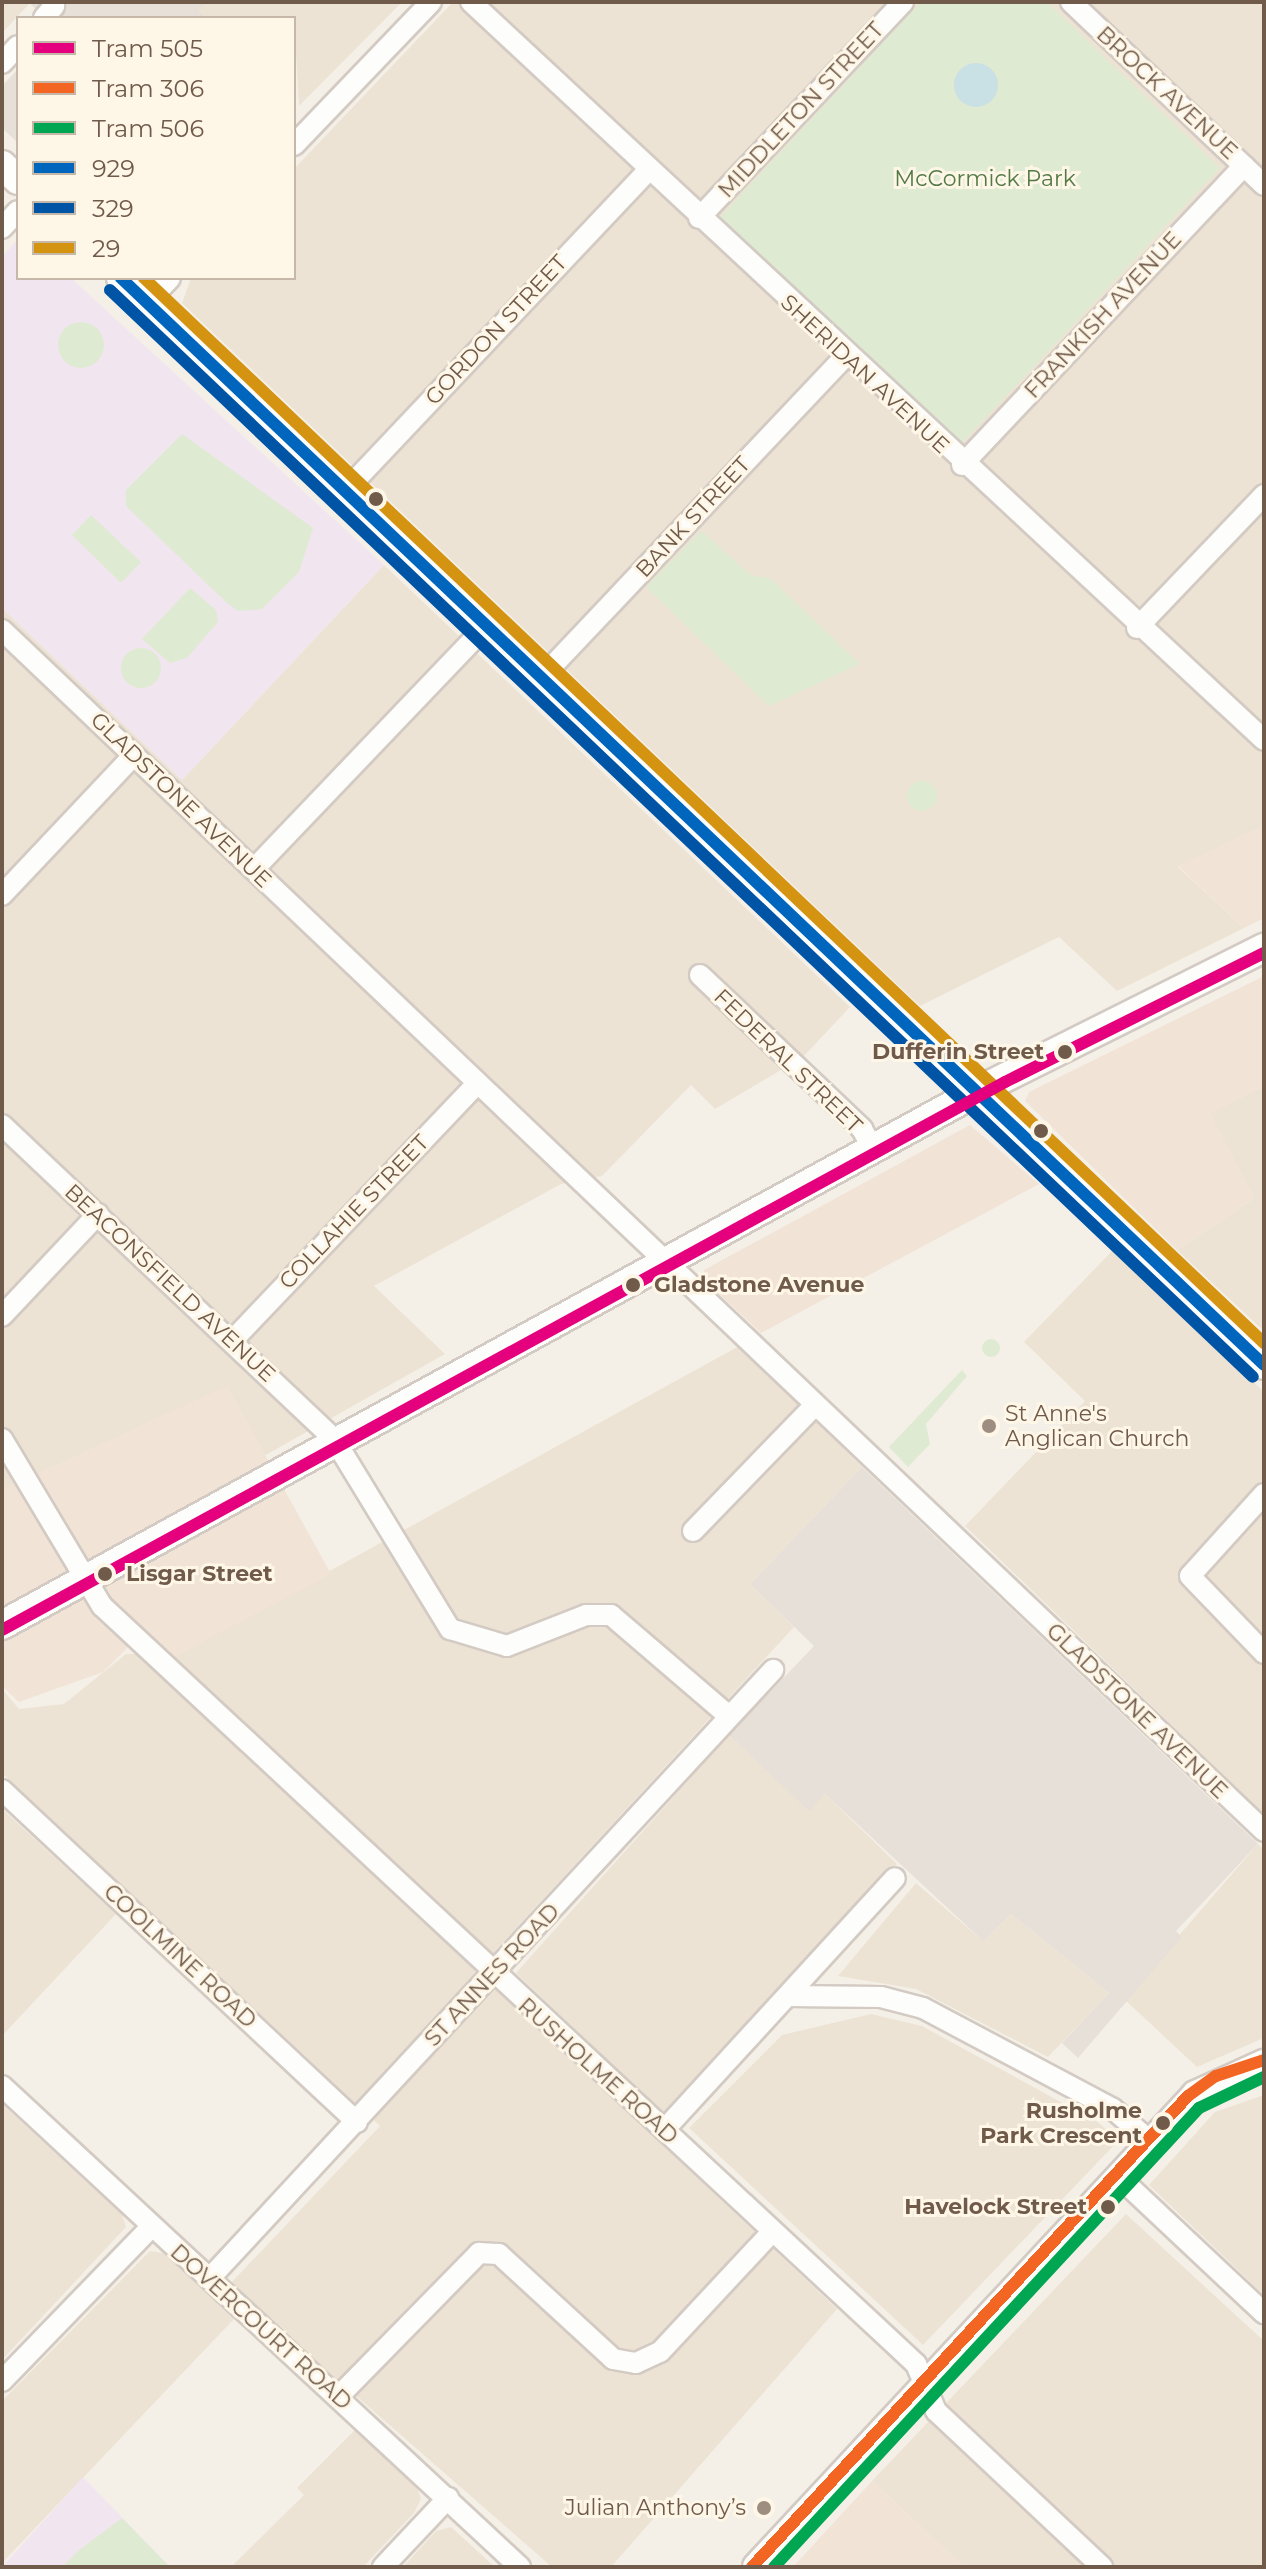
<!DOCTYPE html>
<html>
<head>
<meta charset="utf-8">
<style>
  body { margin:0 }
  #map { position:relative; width:1266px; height:2569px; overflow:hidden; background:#f4f0e7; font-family:Montserrat,sans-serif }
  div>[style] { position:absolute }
  .residential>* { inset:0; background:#ede3d4 }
  .commercial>* { inset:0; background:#f2e3d7 }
  .industrial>* { inset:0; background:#e6e0d8 }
  .education>* { inset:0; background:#f1e6ef }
  .green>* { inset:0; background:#dfead2 }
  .round { border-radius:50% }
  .water>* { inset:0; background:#c9e0e4 }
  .roads { filter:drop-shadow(2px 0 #d3cbc3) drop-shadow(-2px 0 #d3cbc3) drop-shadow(0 2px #d3cbc3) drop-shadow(0 -2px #d3cbc3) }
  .minor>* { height:20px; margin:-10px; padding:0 10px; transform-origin:10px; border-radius:10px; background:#fdfdfb }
  .secondary>* { height:28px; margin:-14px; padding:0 14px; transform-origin:14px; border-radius:14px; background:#fdfdfb }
  .bus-1>* { height:12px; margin:-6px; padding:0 6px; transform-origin:6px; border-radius:6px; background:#0065bd }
  .bus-2>* { height:12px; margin:-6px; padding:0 6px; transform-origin:6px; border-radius:6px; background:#0054a6 }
  .bus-3>* { height:12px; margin:-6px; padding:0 6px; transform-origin:6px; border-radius:6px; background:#d59312 }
  .tram-1>* { height:12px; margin:-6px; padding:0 6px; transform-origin:6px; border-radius:6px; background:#e5007d }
  .tram-2>* { height:12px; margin:-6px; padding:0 6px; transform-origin:6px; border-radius:6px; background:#f26522 }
  .tram-3>* { height:12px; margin:-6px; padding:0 6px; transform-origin:6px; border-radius:6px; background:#00a651 }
  .dots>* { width:22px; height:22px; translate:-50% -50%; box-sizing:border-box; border:4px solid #fef6e7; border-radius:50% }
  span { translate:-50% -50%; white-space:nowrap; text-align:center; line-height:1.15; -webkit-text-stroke:6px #fef6e7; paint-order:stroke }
  .street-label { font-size:22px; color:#705a4a }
  .park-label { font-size:22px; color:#527a45 }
  .stop-label { font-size:22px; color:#705a4a; font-weight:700 }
  .right { translate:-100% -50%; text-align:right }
  .left { translate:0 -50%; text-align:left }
  .poi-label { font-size:22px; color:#705a4a }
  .frame { position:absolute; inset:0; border:4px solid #705a4a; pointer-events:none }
  .legend { position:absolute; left:16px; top:16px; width:280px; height:264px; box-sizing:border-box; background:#fef6e7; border:2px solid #c5b8a8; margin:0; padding:10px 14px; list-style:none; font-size:24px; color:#705a4a }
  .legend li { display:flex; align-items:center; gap:16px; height:40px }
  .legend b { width:40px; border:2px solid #c5b8a8 }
</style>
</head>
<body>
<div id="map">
  <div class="residential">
    <i style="clip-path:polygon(2px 2px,30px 3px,2px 33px)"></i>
    <i style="clip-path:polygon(208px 2px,402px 2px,299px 106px,294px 18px,207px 18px,199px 10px)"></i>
    <i style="clip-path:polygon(453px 2px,1264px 2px,1264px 826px,1178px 867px,1244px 928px,1117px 991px,1059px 937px,920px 1006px,182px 303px,191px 278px,294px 278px,294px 169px)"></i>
    <i style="clip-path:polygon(384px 565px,850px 1007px,803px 1057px,715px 1109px,691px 1085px,602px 1176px,561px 1184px,374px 1286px,445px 1354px,264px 1456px,237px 1404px,2px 1490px,2px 608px,182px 780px)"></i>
    <i style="clip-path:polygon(1264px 1086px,1264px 1331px,1177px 1250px,1254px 1198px,1209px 1113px)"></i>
    <i style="clip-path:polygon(1115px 1248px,1264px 1392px,1264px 1814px,965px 1526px,1085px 1401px,1024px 1342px)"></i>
    <i style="clip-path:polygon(741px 1345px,862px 1467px,750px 1584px,794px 1627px,493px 1953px,171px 1658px)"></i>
    <i style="clip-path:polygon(126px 1654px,139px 1654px,837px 2309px,611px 2567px,552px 2567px,229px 2285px,380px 2126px,2px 1773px,2px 1689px,19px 1709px,64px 1704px)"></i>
    <i style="clip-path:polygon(729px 1735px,809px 1810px,825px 1794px,897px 1864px,667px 2116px,516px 1973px)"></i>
    <i style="clip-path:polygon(2px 1809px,116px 1914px,2px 2036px)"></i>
    <i style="clip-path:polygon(1258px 1844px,1264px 1850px,1264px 2038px,1197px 2067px,1124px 1999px)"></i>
    <i style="clip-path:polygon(916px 1883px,983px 1941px,1011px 1914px,1109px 1993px,1048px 2057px,916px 1989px,838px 1976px)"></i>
    <i style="clip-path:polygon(871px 2014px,922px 2026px,1099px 2123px,1118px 2141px,923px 2345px,689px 2128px,782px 2035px)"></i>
    <i style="clip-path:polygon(1264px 2095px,1264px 2295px,1149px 2185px,1215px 2112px)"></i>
    <i style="clip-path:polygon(2px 2104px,122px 2215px,126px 2227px,2px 2360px)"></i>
    <i style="clip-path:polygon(1126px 2214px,1264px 2341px,1264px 2567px,964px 2567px,872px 2481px)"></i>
    <i style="clip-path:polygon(150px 2251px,163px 2253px,234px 2319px,2px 2563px,2px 2401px)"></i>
    <i style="clip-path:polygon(355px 2430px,417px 2487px,421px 2499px,414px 2513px,363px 2567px,231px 2567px,304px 2495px,297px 2488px)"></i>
    <i style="clip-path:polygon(451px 2527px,495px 2567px,403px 2567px,436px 2531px)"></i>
  </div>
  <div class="commercial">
    <i style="clip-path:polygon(1264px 826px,1264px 918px,1244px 928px,1178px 866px)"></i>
    <i style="clip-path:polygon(1264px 976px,1264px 1086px,1210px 1113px,1254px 1198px,1177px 1250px,1025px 1101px,1029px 1092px)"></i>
    <i style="clip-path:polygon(970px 1125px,1039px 1184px,761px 1333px,705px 1281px,704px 1270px)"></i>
    <i style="clip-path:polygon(227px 1386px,331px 1574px,171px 1658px,142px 1633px,103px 1672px,19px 1702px,2px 1686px,2px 1490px)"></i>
    <i style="clip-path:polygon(872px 2481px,964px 2567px,793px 2567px)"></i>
  </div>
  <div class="industrial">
    <i style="clip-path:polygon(29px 2px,208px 2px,199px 10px,207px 18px,44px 18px)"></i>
    <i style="clip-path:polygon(18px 69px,18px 143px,2px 128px,2px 86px)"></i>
    <i style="clip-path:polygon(862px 1467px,1258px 1844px,1176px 1931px,1182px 1937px,1078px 2058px,1062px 2043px,1109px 1993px,1011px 1914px,983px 1941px,825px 1794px,809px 1811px,729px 1735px,814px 1646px,750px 1584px)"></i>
  </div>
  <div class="education">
    <i style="clip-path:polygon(18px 240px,18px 278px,71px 278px,384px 565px,182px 780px,2px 608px,2px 256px)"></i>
    <i style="clip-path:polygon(83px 2477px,170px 2567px,2px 2567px)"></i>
  </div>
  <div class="green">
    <i style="clip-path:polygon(921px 2px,1047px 2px,1220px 168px,961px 444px,720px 217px)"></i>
    <i class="round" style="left:58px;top:322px;width:46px;height:46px"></i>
    <i style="clip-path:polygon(182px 434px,313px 528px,299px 572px,262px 609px,238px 611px,227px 603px,126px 506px,126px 490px)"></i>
    <i style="clip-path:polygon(91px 515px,141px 562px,121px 583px,72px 535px)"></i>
    <i style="clip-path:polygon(701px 531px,752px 576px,770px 578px,860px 664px,769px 706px,646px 587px)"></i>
    <i style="clip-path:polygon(190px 588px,216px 610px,218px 622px,187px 658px,170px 663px,142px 639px)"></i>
    <i class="round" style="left:121px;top:648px;width:40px;height:40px"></i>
    <i class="round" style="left:907px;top:781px;width:30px;height:30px"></i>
    <i class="round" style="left:982px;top:1339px;width:18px;height:18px"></i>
    <i style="clip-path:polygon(962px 1370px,967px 1376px,926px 1424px,930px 1444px,908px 1467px,889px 1447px)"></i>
    <i style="clip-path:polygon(122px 2518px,170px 2567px,62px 2567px,78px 2551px)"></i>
  </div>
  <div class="water">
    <i class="round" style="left:954px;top:63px;width:44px;height:44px"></i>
  </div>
  <div class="roads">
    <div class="minor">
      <i style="left:471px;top:2px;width:1083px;rotate:42.94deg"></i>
      <i style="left:1071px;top:2px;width:266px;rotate:43.5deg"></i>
      <i style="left:44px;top:18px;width:16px;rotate:-50deg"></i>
      <i style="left:2px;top:63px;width:23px;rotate:-47deg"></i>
      <i style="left:294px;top:145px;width:198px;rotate:-46.2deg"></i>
      <i style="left:699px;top:218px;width:297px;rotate:-46.6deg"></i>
      <i style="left:2px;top:228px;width:23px;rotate:-47deg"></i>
      <i style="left:147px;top:302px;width:33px;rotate:-46deg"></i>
      <i style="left:962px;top:465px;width:411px;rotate:-46.7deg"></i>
      <i style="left:345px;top:491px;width:441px;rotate:-46.6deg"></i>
      <i style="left:1137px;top:628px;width:184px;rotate:-46.3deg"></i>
      <i style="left:2px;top:630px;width:1742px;rotate:43.58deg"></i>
      <i style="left:541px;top:678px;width:443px;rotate:-46.6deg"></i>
      <i style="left:254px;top:869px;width:336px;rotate:-46.3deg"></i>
      <i style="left:2px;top:895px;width:192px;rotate:-46.7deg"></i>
      <i style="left:700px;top:975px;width:224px;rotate:43.5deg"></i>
      <i style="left:862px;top:1129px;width:23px;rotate:61deg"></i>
      <i style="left:2px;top:1125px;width:457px;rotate:43.4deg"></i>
      <i style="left:334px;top:1439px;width:223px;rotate:58.6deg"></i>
      <i style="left:450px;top:1629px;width:59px;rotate:16.6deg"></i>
      <i style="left:507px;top:1646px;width:85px;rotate:-21.4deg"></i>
      <i style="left:586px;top:1615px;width:25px"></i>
      <i style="left:611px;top:1615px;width:155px;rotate:40.6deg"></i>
      <i style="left:2px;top:1316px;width:140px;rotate:-46.7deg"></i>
      <i style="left:232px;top:1341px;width:355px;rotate:-46.4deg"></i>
      <i style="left:2px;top:1439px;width:195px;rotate:59.1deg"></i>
      <i style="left:102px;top:1606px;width:1112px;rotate:42.96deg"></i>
      <i style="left:916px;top:2364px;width:51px;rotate:66.9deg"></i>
      <i style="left:936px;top:2411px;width:228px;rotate:43.2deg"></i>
      <i style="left:1264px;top:1494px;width:110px;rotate:132.1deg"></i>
      <i style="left:1190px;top:1576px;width:107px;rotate:46.1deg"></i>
      <i style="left:693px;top:1531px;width:174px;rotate:-45.9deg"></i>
      <i style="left:2px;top:1790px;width:486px;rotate:43.1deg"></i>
      <i style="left:788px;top:1996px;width:93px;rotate:0.6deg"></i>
      <i style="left:881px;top:1997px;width:43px;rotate:14.7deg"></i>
      <i style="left:923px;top:2008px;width:215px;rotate:28deg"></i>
      <i style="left:1113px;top:2109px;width:50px;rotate:41deg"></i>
      <i style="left:2px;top:2086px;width:707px;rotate:42.88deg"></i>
      <i style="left:665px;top:2129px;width:340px;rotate:-47.5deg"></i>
      <i style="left:1119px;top:2177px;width:199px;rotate:43.2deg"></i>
      <i style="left:210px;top:2278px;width:829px;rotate:-47.2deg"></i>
      <i style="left:2px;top:2381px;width:214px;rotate:-45.9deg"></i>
      <i style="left:338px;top:2397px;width:202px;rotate:-45.6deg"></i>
      <i style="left:479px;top:2253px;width:20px;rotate:3deg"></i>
      <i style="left:499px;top:2254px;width:155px;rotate:42.6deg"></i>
      <i style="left:613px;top:2359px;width:23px;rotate:10deg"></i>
      <i style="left:636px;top:2363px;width:26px;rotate:-25deg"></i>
      <i style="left:660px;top:2352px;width:161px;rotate:-47deg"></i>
      <i style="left:383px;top:2567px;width:95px;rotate:-46.7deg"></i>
    </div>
    <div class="secondary">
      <i style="left:2px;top:165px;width:22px;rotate:43deg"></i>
      <i style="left:121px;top:278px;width:1577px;rotate:43.56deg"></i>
      <i style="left:2px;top:1625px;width:1113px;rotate:-28.68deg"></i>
      <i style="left:978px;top:1091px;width:320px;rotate:-26.6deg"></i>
      <i style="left:757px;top:2567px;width:645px;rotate:-47.07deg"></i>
      <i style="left:1196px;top:2095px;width:75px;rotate:-24.5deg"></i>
    </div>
  </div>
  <div class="bus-1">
    <i style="left:121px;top:278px;width:1577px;rotate:43.56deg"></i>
  </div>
  <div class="bus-2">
    <i style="left:110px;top:290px;width:1577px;rotate:43.56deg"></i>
  </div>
  <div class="bus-3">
    <i style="left:144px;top:278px;width:1546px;rotate:43.56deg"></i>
  </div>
  <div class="tram-1">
    <i style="left:2px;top:1630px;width:1143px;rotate:-28.65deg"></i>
    <i style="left:1005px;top:1082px;width:289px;rotate:-26.5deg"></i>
  </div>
  <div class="tram-2">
    <i style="left:752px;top:2567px;width:642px;rotate:-47.21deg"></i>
    <i style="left:1188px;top:2096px;width:34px;rotate:-36deg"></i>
    <i style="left:1216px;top:2076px;width:51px;rotate:-18.4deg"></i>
  </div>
  <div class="tram-3">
    <i style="left:774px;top:2567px;width:626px;rotate:-47.2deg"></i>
    <i style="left:1199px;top:2108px;width:72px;rotate:-25.5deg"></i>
  </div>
  <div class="dots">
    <i style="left:376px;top:499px;background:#705a4a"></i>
    <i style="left:1065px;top:1052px;background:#705a4a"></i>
    <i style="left:1041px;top:1131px;background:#705a4a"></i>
    <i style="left:633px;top:1285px;background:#705a4a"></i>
    <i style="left:989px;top:1426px;background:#9e8e81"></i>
    <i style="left:105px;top:1574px;background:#705a4a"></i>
    <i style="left:1163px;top:2123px;background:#705a4a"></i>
    <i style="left:1108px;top:2207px;background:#705a4a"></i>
    <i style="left:764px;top:2508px;background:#9e8e81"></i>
  </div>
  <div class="street-label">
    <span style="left:1167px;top:93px;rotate:43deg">BROCK AVENUE</span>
    <span style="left:801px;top:110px;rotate:-47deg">MIDDLETON STREET</span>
    <span style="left:1103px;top:315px;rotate:-47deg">FRANKISH AVENUE</span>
    <span style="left:496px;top:330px;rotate:-47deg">GORDON STREET</span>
    <span style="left:865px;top:374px;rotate:43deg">SHERIDAN AVENUE</span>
    <span style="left:693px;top:517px;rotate:-47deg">BANK STREET</span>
    <span style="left:181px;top:800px;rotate:44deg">GLADSTONE AVENUE</span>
    <span style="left:788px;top:1061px;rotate:44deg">FEDERAL STREET</span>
    <span style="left:354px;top:1212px;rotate:-46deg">COLLAHIE STREET</span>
    <span style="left:170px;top:1283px;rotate:43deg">BEACONSFIELD AVENUE</span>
    <span style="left:1137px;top:1711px;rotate:44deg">GLADSTONE AVENUE</span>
    <span style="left:180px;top:1956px;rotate:43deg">COOLMINE ROAD</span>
    <span style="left:492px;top:1975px;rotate:-47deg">ST ANNES ROAD</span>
    <span style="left:598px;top:2071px;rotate:42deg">RUSHOLME ROAD</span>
    <span style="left:261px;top:2327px;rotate:42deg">DOVERCOURT ROAD</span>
  </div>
  <div class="park-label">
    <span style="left:985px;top:179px">McCormick Park</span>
  </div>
  <div class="stop-label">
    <span class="right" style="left:1044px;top:1052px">Dufferin Street</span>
    <span class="left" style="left:654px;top:1285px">Gladstone Avenue</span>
    <span class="left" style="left:126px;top:1574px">Lisgar Street</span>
    <span class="right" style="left:1142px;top:2123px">Rusholme<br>Park Crescent</span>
    <span class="right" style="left:1087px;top:2207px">Havelock Street</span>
  </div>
  <div class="poi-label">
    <span class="left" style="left:1005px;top:1426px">St Anne's<br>Anglican Church</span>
    <span class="right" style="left:746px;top:2508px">Julian Anthony’s</span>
  </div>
  <div class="frame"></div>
  <ul class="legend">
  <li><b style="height:10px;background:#e5007d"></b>Tram 505</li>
  <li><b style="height:10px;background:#f26522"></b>Tram 306</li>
  <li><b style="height:10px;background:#00a651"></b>Tram 506</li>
  <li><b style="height:10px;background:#0065bd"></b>929</li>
  <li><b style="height:10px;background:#0054a6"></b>329</li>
  <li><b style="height:10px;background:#d59312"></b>29</li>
  </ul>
</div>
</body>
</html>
